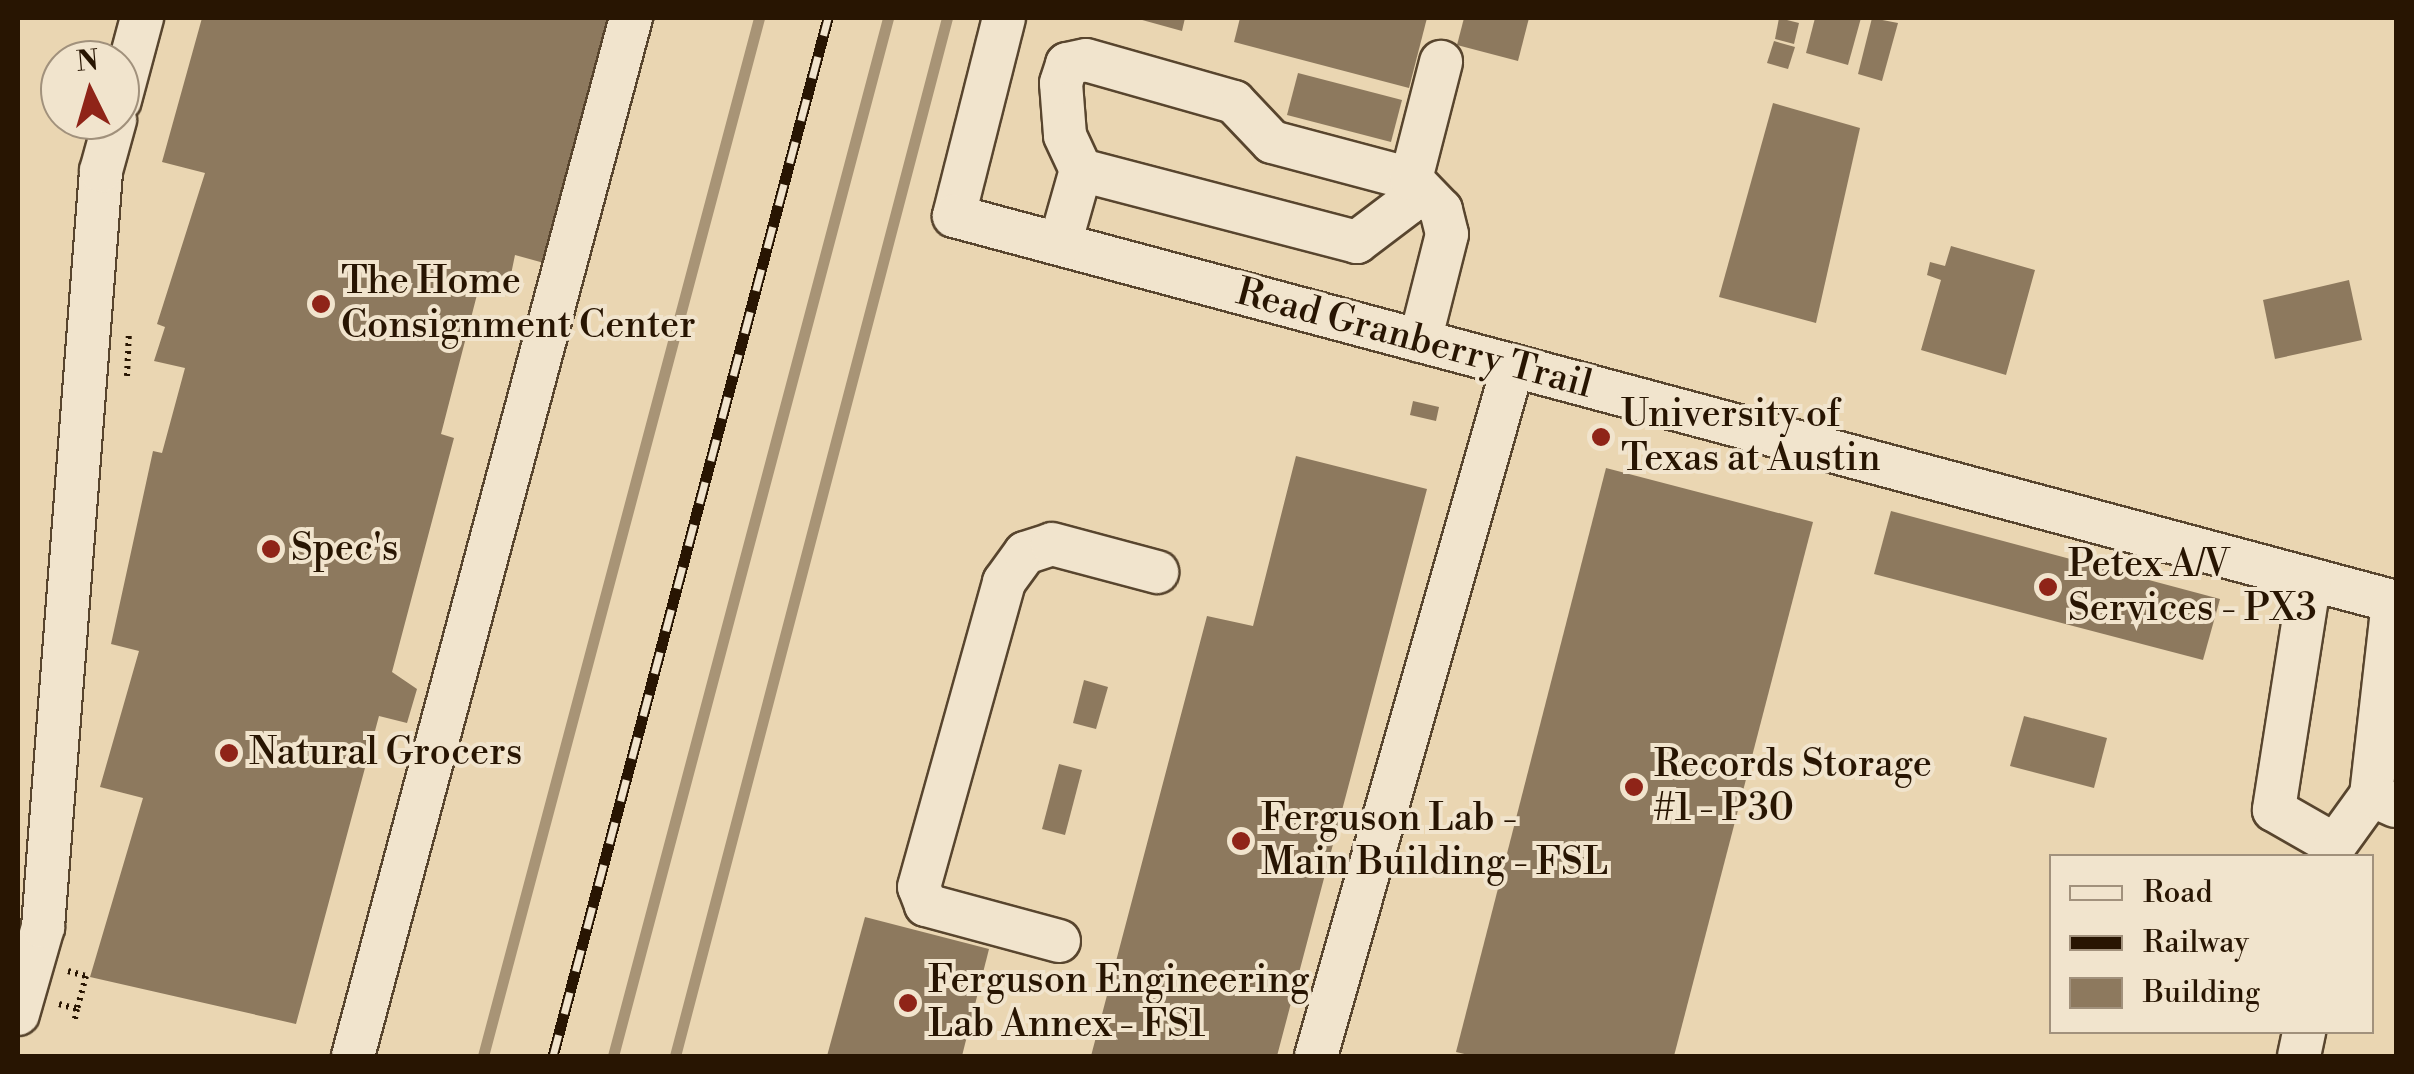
<!DOCTYPE html>
<html>
<head>
<meta charset="utf-8">
<style>
  body { margin:0 }
  #map { position:relative; width:2414px; height:1074px; overflow:hidden; background:#ead6b2; font-family:"Libre Bodoni",serif }
  div>[style] { position:absolute }
  .stream>* { height:11px; margin:-5.5px; padding:0 5.5px; transform-origin:5.5px; border-radius:5.5px; background:#a89476 }
  .building>* { inset:0; background:#8d795e }
  .path>* { height:6px; margin-top:-3px; transform-origin:0; background:repeating-linear-gradient(90deg,#281502 0 2.5px,transparent 0 7.5px) }
  .roads { filter:drop-shadow(2px 0 #58452e) drop-shadow(-2px 0 #58452e) drop-shadow(0 2px #58452e) drop-shadow(0 -2px #58452e) }
  .minor>* { height:42px; margin:-21px; padding:0 21px; transform-origin:21px; border-radius:21px; background:#f1e4cd }
  .rail>* { height:11px; margin-top:-5.5px; transform-origin:0; background:repeating-linear-gradient(90deg,#f1e4cd 0 22px,#281502 0 44px); box-sizing:border-box; border-block:2px solid #281502 }
  .dots>* { width:28px; height:28px; translate:-50% -50%; box-sizing:border-box; border:5px solid #f1e4cd; border-radius:50% }
  span { translate:-50% -50%; white-space:nowrap; text-align:center; line-height:1.15; -webkit-text-stroke:8px #f1e4cd; paint-order:stroke }
  .poi-label { font-size:38px; color:#281502 }
  .left { translate:0 -50%; text-align:left }
  .street-label { font-size:38px; color:#281502 }
  .frame { position:absolute; inset:0; border:20px solid #281502; pointer-events:none }
  .legend { position:absolute; left:2049px; top:854px; width:325px; height:180px; box-sizing:border-box; background:#f1e4cd; border:2px solid #a1917c; margin:0; padding:12px 18px; list-style:none; font-size:30px; color:#281502 }
  .legend li { display:flex; align-items:center; gap:20px; height:50px }
  .legend b { width:50px; border:2px solid #a1917c }
  .north { position:absolute; left:40px; top:40px; width:100px; height:100px; box-sizing:border-box; background:#f1e4cd; border:2px solid #a1917c; border-radius:50%; rotate:355deg; font-size:28px; font-weight:700; line-height:40px; text-align:center; color:#281502 }
  .north::after { content:''; display:block; margin:auto; width:35px; height:45px; background:#8f2418; clip-path:polygon(50% 0,100% 100%,50% 72%,0 100%) }
</style>
</head>
<body>
<div id="map">
  <div class="stream">
    <i style="left:483px;top:1056px;width:1074px;rotate:-75.11deg"></i>
    <i style="left:613px;top:1056px;width:1074px;rotate:-75.16deg"></i>
    <i style="left:675px;top:1056px;width:1073px;rotate:-75.32deg"></i>
  </div>
  <div class="building">
    <i style="clip-path:polygon(202px 18px,610px 18px,544px 263px,515px 255px,508px 289px,479px 287px,441px 434px,454px 438px,392px 672px,417px 689px,407px 723px,379px 716px,296px 1024px,90px 977px,143px 798px,100px 787px,139px 651px,111px 644px,153px 451px,162px 453px,185px 368px,154px 361px,165px 327px,157px 324px,205px 173px,162px 162px)"></i>
    <i style="clip-path:polygon(1135px 18px,1185px 18px,1182px 31px)"></i>
    <i style="clip-path:polygon(1240px 18px,1427px 18px,1409px 88px,1234px 42px)"></i>
    <i style="clip-path:polygon(1464px 18px,1529px 18px,1518px 61px,1457px 45px)"></i>
    <i style="clip-path:polygon(1779px 18px,1799px 23px,1794px 44px,1775px 39px)"></i>
    <i style="clip-path:polygon(1815px 18px,1861px 18px,1848px 65px,1806px 53px)"></i>
    <i style="clip-path:polygon(1872px 18px,1898px 23px,1882px 81px,1858px 74px)"></i>
    <i style="clip-path:polygon(1774px 41px,1795px 47px,1788px 69px,1767px 63px)"></i>
    <i style="clip-path:polygon(1298px 73px,1402px 100px,1391px 142px,1287px 115px)"></i>
    <i style="clip-path:polygon(1773px 103px,1860px 128px,1816px 323px,1719px 297px)"></i>
    <i style="clip-path:polygon(1951px 246px,2035px 270px,2006px 375px,1921px 350px,1941px 280px,1927px 275px,1930px 262px,1945px 266px)"></i>
    <i style="clip-path:polygon(2349px 280px,2362px 340px,2275px 359px,2263px 300px)"></i>
    <i style="clip-path:polygon(1413px 401px,1439px 407px,1436px 421px,1410px 415px)"></i>
    <i style="clip-path:polygon(1296px 456px,1427px 489px,1277px 1056px,1091px 1056px,1207px 616px,1253px 626px)"></i>
    <i style="clip-path:polygon(1606px 468px,1813px 522px,1674px 1056px,1473px 1056px,1456px 1052px)"></i>
    <i style="clip-path:polygon(1891px 511px,2220px 599px,2203px 660px,1874px 574px)"></i>
    <i style="clip-path:polygon(1084px 680px,1108px 687px,1096px 729px,1073px 723px)"></i>
    <i style="clip-path:polygon(2024px 716px,2107px 738px,2094px 788px,2010px 766px)"></i>
    <i style="clip-path:polygon(1059px 764px,1082px 770px,1065px 835px,1042px 829px)"></i>
    <i style="clip-path:polygon(865px 917px,989px 949px,962px 1056px,827px 1056px)"></i>
  </div>
  <div class="path">
    <i style="left:127px;top:376px;width:45px;rotate:-87.5deg"></i>
    <i style="left:68px;top:971px;width:19px;rotate:16deg"></i>
    <i style="left:86px;top:976px;width:34px;rotate:105deg"></i>
    <i style="left:59px;top:1004px;width:19px;rotate:16deg"></i>
    <i style="left:77px;top:1009px;width:14px;rotate:102deg"></i>
  </div>
  <div class="roads">
    <div class="minor">
      <i style="left:1004px;top:18px;width:204px;rotate:104.2deg"></i>
      <i style="left:954px;top:216px;width:1493px;rotate:14.99deg"></i>
      <i style="left:120px;top:100px;width:85px;rotate:-75deg"></i>
      <i style="left:1060px;top:244px;width:77px;rotate:-74.2deg"></i>
      <i style="left:1081px;top:170px;width:38px;rotate:-115deg"></i>
      <i style="left:1065px;top:135px;width:52px;rotate:-94.4deg"></i>
      <i style="left:1061px;top:83px;width:20px;rotate:-72deg"></i>
      <i style="left:1067px;top:64px;width:19px;rotate:-12deg"></i>
      <i style="left:1086px;top:60px;width:154px;rotate:15.8deg"></i>
      <i style="left:1234px;top:102px;width:55px;rotate:46.5deg"></i>
      <i style="left:1272px;top:142px;width:144px;rotate:14.9deg"></i>
      <i style="left:1411px;top:179px;width:25px;rotate:99deg"></i>
      <i style="left:1407px;top:204px;width:63px;rotate:142.8deg"></i>
      <i style="left:1357px;top:242px;width:285px;rotate:-165.4deg"></i>
      <i style="left:1420px;top:341px;width:110px;rotate:-75.8deg"></i>
      <i style="left:1447px;top:234px;width:25px;rotate:-104deg"></i>
      <i style="left:1441px;top:210px;width:43px;rotate:-134.1deg"></i>
      <i style="left:1411px;top:179px;width:121px;rotate:-75.6deg"></i>
      <i style="left:2310px;top:579px;width:234px;rotate:98.9deg"></i>
      <i style="left:2274px;top:810px;width:70px;rotate:29.8deg"></i>
      <i style="left:2335px;top:845px;width:62px;rotate:-54.2deg"></i>
      <i style="left:2393px;top:602px;width:194px;rotate:96.5deg"></i>
      <i style="left:2371px;top:795px;width:27px;rotate:24deg"></i>
      <i style="left:1059px;top:941px;width:138px;rotate:-164.9deg"></i>
      <i style="left:926px;top:905px;width:19px;rotate:-111deg"></i>
      <i style="left:919px;top:887px;width:317px;rotate:-74.4deg"></i>
      <i style="left:1004px;top:582px;width:36px;rotate:-54deg"></i>
      <i style="left:1025px;top:553px;width:28px;rotate:-18deg"></i>
      <i style="left:1052px;top:544px;width:109px;rotate:14.9deg"></i>
      <i style="left:18px;top:1014px;width:91px;rotate:-74deg"></i>
      <i style="left:43px;top:927px;width:758px;rotate:-85.61deg"></i>
      <i style="left:101px;top:171px;width:53px;rotate:-74.6deg"></i>
      <i style="left:353px;top:1056px;width:1075px;rotate:-75.01deg"></i>
      <i style="left:1316px;top:1056px;width:718px;rotate:-74.07deg"></i>
      <i style="left:2299px;top:1056px;width:25px;rotate:-78deg"></i>
    </div>
  </div>
  <div class="rail">
    <i style="left:553px;top:1056px;width:1074px;rotate:-75.16deg"></i>
  </div>
  <div class="dots">
    <i style="left:321px;top:304px;background:#8f2418"></i>
    <i style="left:1601px;top:437px;background:#8f2418"></i>
    <i style="left:271px;top:549px;background:#8f2418"></i>
    <i style="left:2048px;top:587px;background:#8f2418"></i>
    <i style="left:229px;top:753px;background:#8f2418"></i>
    <i style="left:1634px;top:787px;background:#8f2418"></i>
    <i style="left:1241px;top:841px;background:#8f2418"></i>
    <i style="left:908px;top:1003px;background:#8f2418"></i>
  </div>
  <div class="poi-label">
    <span class="left" style="left:341px;top:304px">The Home<br>Consignment Center</span>
    <span class="left" style="left:1621px;top:437px">University of<br>Texas at Austin</span>
    <span class="left" style="left:291px;top:549px">Spec's</span>
    <span class="left" style="left:2068px;top:587px">Petex A/V<br>Services - PX3</span>
    <span class="left" style="left:249px;top:753px">Natural Grocers</span>
    <span class="left" style="left:1654px;top:787px">Records Storage<br>#1 - P30</span>
    <span class="left" style="left:1261px;top:841px">Ferguson Lab -<br>Main Building - FSL</span>
    <span class="left" style="left:928px;top:1003px">Ferguson Engineering<br>Lab Annex - FS1</span>
  </div>
  <div class="street-label">
    <span style="left:1414px;top:339px;rotate:15deg">Read Granberry Trail</span>
  </div>
  <div class="frame"></div>
  <ul class="legend">
  <li><b style="height:12px;background:#f1e4cd"></b>Road</li>
  <li><b style="height:12px;background:#281502"></b>Railway</li>
  <li><b style="height:28px;background:#8d795e"></b>Building</li>
  </ul>
  <div class="north">N</div>
</div>
</body>
</html>
